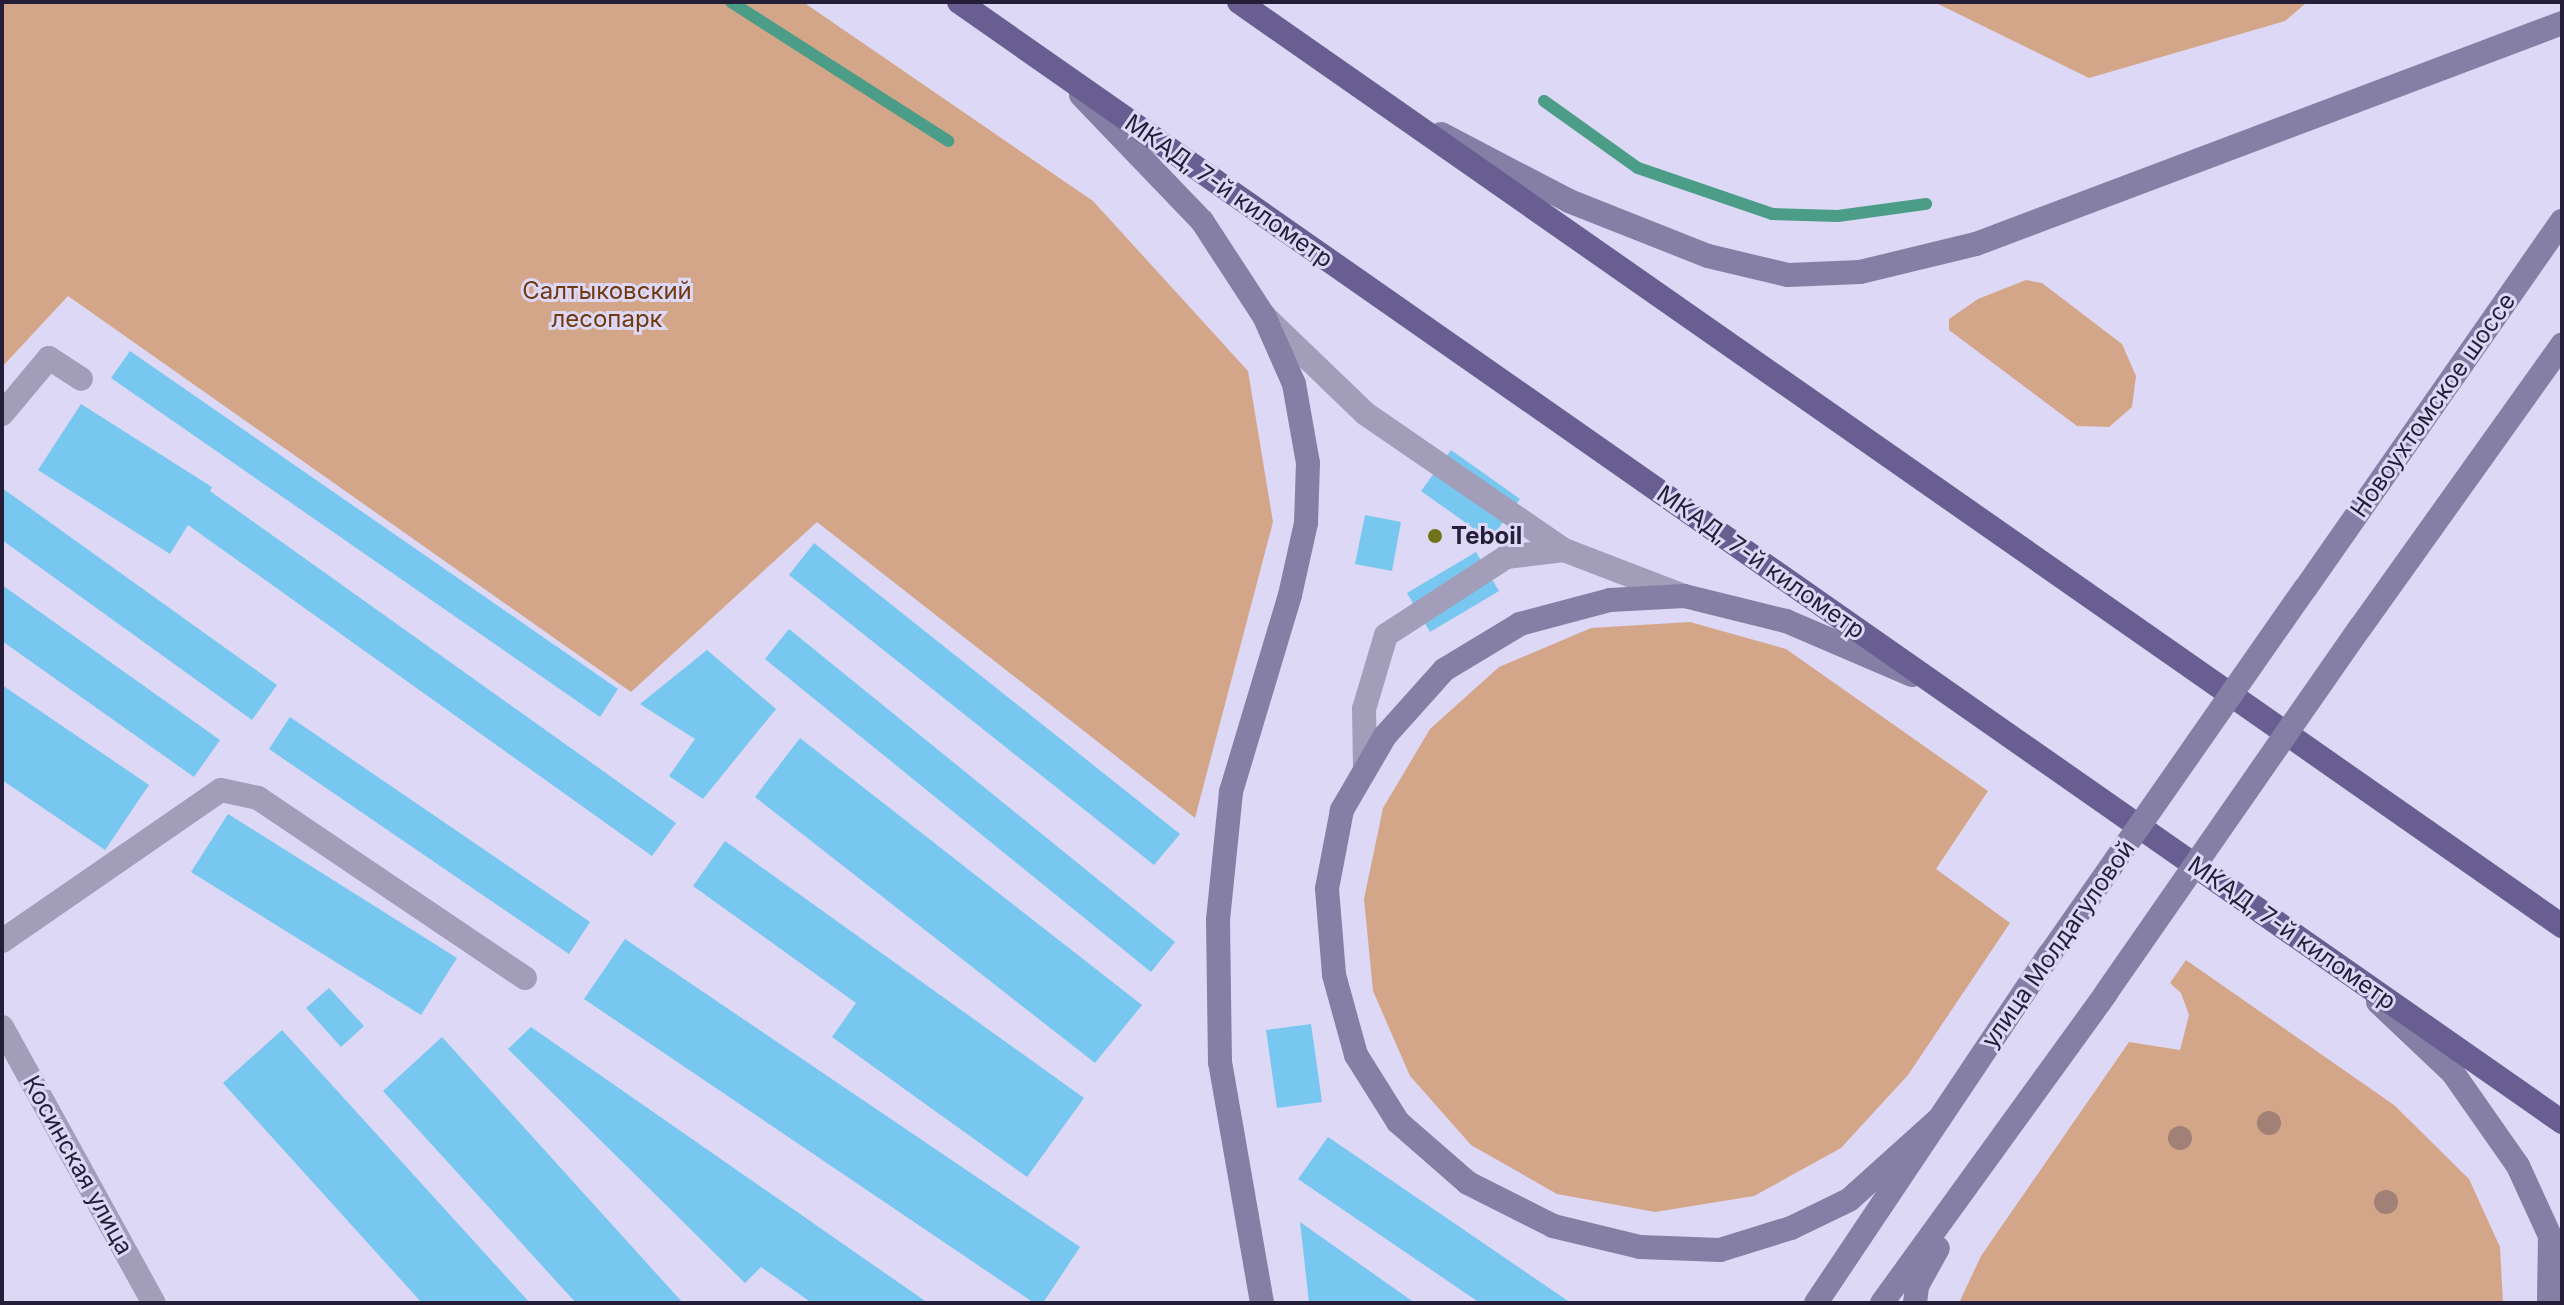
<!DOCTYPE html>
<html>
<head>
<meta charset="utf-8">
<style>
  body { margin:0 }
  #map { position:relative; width:2564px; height:1305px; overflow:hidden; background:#ddd8f5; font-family:Inter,sans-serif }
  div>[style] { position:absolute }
  .green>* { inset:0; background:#d4a689 }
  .stream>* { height:12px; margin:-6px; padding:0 6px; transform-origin:6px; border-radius:6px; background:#4c9d87 }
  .building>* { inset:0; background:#78c7f1 }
  .service>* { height:24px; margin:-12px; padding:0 12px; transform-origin:12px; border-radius:12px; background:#a29db8 }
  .minor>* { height:24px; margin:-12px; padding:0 12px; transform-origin:12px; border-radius:12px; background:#a29db8 }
  .secondary>* { height:24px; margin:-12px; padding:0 12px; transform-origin:12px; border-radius:12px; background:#857ea5 }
  .trunk>* { height:24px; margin:-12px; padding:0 12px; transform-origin:12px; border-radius:12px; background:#685e91 }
  .secondary-bridge>* { height:24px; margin:-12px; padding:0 12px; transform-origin:12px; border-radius:12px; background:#857ea5 }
  .trees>* { width:24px; height:24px; margin:-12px; border-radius:50%; background:#a18176 }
  .dots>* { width:22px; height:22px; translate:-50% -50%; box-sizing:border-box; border:4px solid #ddd8f5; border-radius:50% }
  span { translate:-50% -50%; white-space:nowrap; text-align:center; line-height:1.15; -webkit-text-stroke:6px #ddd8f5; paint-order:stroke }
  .street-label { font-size:24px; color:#241e38 }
  .park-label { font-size:24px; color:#70390e }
  .poi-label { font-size:24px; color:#241e38; font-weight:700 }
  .left { translate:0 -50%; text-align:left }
  .frame { position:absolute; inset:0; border:4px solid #241e38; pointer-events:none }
</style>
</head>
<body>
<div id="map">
  <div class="green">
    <i style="clip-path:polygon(2px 2px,803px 2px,1093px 201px,1248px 371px,1273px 522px,1195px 818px,817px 522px,631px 692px,68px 296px,2px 367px)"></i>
    <i style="clip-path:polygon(1934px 2px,2307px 2px,2285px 21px,2089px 78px)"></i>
    <i style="clip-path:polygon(2026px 280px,2042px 283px,2122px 344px,2136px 376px,2132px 407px,2109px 427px,2077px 426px,1949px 330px,1949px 319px,1978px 299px)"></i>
    <i style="clip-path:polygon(1690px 622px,1786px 649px,1988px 791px,1936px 869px,2010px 923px,1908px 1075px,1841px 1148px,1754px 1196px,1655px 1212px,1557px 1194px,1471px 1145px,1410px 1076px,1373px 991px,1364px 899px,1383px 808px,1430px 729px,1499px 667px,1591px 628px)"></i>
    <i style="clip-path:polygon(2186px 960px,2394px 1105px,2469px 1179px,2500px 1247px,2503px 1303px,1959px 1303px,1981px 1256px,2129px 1042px,2180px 1050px,2189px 1015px,2181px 993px,2170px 983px)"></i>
  </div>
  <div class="stream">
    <i style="left:731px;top:2px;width:258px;rotate:32.6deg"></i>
    <i style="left:1544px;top:101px;width:115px;rotate:35.5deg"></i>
    <i style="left:1638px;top:168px;width:142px;rotate:18.9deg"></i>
    <i style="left:1772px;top:214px;width:66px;rotate:1.7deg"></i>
    <i style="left:1838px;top:216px;width:89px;rotate:-7.8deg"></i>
  </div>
  <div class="building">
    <i style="clip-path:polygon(130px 351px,618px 689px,600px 717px,111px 378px)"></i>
    <i style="clip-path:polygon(81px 404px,212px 487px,210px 491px,676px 823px,652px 856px,188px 525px,170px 554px,38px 470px)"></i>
    <i style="clip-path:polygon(1451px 450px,1520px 499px,1490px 540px,1421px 491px)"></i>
    <i style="clip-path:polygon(2px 488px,277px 685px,252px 720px,2px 540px)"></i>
    <i style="clip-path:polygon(1365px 515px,1401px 522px,1392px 571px,1355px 564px)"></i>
    <i style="clip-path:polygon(814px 543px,1180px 834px,1154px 865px,789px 575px)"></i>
    <i style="clip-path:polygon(1476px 552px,1499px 591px,1430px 632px,1407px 593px)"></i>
    <i style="clip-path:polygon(2px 585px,220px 740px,194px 777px,2px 641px)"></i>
    <i style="clip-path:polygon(789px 629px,1175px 942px,1151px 972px,765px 659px)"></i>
    <i style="clip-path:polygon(707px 650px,776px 709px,703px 799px,669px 776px,695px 739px,640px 704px)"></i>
    <i style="clip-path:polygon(2px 685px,149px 785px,105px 850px,2px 780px)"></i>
    <i style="clip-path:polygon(290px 717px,590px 922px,569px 954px,269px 749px)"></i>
    <i style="clip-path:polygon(800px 738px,1142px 1005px,1095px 1063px,755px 797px)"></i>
    <i style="clip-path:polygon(228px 814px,457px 958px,421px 1015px,191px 872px)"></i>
    <i style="clip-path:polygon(725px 841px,1084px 1098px,1027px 1177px,832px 1037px,856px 1003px,693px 886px)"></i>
    <i style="clip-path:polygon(625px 939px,1080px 1247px,1043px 1303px,1034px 1303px,584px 999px)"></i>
    <i style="clip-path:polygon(329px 988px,364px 1026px,341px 1047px,306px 1008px)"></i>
    <i style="clip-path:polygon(1311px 1024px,1322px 1102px,1277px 1108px,1266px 1030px)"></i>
    <i style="clip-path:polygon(531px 1027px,928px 1303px,812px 1303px,761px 1267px,745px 1283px,508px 1049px)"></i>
    <i style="clip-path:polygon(282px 1030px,530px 1303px,422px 1303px,223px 1083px)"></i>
    <i style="clip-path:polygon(442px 1037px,683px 1303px,576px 1303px,383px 1091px)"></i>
    <i style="clip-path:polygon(1328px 1137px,1571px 1303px,1480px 1303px,1298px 1179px)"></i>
    <i style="clip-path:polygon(1300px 1222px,1415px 1303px,1309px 1303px)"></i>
  </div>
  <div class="service">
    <i style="left:1264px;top:316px;width:141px;rotate:43.9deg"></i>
    <i style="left:1366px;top:414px;width:240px;rotate:34.5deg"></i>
    <i style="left:1564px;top:550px;width:129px;rotate:21deg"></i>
    <i style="left:2px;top:414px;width:73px;rotate:-50deg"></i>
    <i style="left:49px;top:358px;width:38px;rotate:33deg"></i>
    <i style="left:1365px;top:770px;width:61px;rotate:-90.9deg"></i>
    <i style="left:1364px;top:709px;width:77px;rotate:-73.4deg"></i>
    <i style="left:1386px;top:635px;width:143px;rotate:-33deg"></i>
    <i style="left:1506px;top:557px;width:58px;rotate:-6.9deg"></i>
    <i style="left:2px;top:941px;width:266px;rotate:-34.6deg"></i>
    <i style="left:221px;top:790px;width:38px;rotate:12deg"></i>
    <i style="left:258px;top:798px;width:322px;rotate:34deg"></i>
  </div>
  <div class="minor">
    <i style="left:2px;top:1027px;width:315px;rotate:61.2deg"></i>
  </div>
  <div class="secondary">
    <i style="left:1081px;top:95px;width:175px;rotate:46.2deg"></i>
    <i style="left:1202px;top:221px;width:113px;rotate:56.9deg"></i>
    <i style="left:1264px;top:316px;width:74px;rotate:66.2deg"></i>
    <i style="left:1294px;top:384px;width:80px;rotate:80deg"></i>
    <i style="left:1308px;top:463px;width:60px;rotate:91.9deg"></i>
    <i style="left:1306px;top:523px;width:74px;rotate:102.5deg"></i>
    <i style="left:1290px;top:595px;width:206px;rotate:106.7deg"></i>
    <i style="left:1231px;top:792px;width:129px;rotate:95.8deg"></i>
    <i style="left:1218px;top:920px;width:142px;rotate:89.2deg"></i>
    <i style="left:1220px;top:1062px;width:245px;rotate:80.1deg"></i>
    <i style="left:1441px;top:134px;width:144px;rotate:27.6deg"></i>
    <i style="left:1569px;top:201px;width:149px;rotate:21.6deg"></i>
    <i style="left:1708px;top:256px;width:82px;rotate:13.4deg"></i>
    <i style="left:1788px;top:275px;width:72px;rotate:-2.4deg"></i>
    <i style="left:1860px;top:272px;width:119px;rotate:-13.6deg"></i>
    <i style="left:1976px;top:244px;width:626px;rotate:-20.66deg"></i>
    <i style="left:2305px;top:589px;width:449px;rotate:-55.1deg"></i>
    <i style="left:2360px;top:628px;width:348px;rotate:-54.5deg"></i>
    <i style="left:1912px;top:675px;width:137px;rotate:-156.8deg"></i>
    <i style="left:1786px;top:621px;width:105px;rotate:-166.2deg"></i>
    <i style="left:1684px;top:596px;width:74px;rotate:176.9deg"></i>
    <i style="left:1610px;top:600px;width:93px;rotate:165.1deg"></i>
    <i style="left:1520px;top:624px;width:89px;rotate:148.8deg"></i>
    <i style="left:1444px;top:670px;width:89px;rotate:131.8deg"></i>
    <i style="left:1385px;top:736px;width:86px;rotate:120.2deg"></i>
    <i style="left:1342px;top:810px;width:80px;rotate:100.8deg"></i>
    <i style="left:1327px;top:889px;width:86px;rotate:85.3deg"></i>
    <i style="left:1334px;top:975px;width:83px;rotate:74.6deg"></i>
    <i style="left:1356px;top:1055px;width:79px;rotate:57.9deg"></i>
    <i style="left:1398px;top:1122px;width:93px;rotate:41.1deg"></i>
    <i style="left:1468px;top:1183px;width:95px;rotate:26.8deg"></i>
    <i style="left:1553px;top:1226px;width:89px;rotate:13.6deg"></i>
    <i style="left:1640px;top:1247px;width:80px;rotate:2.1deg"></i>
    <i style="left:1720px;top:1250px;width:74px;rotate:-17.2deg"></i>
    <i style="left:1791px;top:1228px;width:64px;rotate:-25.8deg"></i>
    <i style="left:1849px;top:1200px;width:120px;rotate:-42deg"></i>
    <i style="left:2378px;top:1002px;width:103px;rotate:43.4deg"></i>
    <i style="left:2453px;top:1073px;width:113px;rotate:55deg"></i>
    <i style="left:2518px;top:1166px;width:77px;rotate:65.4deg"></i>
    <i style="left:2550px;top:1236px;width:67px;rotate:90.9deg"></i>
    <i style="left:1816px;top:1303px;width:420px;rotate:-56.2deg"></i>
    <i style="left:1882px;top:1303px;width:382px;rotate:-54.1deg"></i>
    <i style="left:1915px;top:1303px;width:17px;rotate:-83deg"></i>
    <i style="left:1917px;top:1286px;width:43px;rotate:-61.1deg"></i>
  </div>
  <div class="trunk">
    <i style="left:959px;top:2px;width:1956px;rotate:34.94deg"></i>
    <i style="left:1239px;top:2px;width:1614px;rotate:34.93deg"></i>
  </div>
  <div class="secondary-bridge">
    <i style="left:2050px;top:954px;width:445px;rotate:-55.1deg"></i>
    <i style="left:2106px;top:993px;width:445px;rotate:-55.2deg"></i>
  </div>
  <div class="trees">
    <i style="left:2269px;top:1123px"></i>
    <i style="left:2180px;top:1138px"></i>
    <i style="left:2386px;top:1202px"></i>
  </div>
  <div class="dots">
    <i style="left:1435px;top:536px;background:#6f741c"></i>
  </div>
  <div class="street-label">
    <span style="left:1229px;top:191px;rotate:35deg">МКАД, 7-й километр</span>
    <span style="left:2433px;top:405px;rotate:-55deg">Новоухтомское шоссе</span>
    <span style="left:1761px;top:562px;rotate:35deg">МКАД, 7-й километр</span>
    <span style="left:2292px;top:933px;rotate:35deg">МКАД, 7-й километр</span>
    <span style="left:2058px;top:944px;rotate:-55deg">улица Молдагуловой</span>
    <span style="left:78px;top:1165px;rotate:61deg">Косинская улица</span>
  </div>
  <div class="park-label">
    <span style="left:607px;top:305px">Салтыковский<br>лесопарк</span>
  </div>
  <div class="poi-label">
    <span class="left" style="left:1451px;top:536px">Teboil</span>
  </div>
  <div class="frame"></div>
</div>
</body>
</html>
